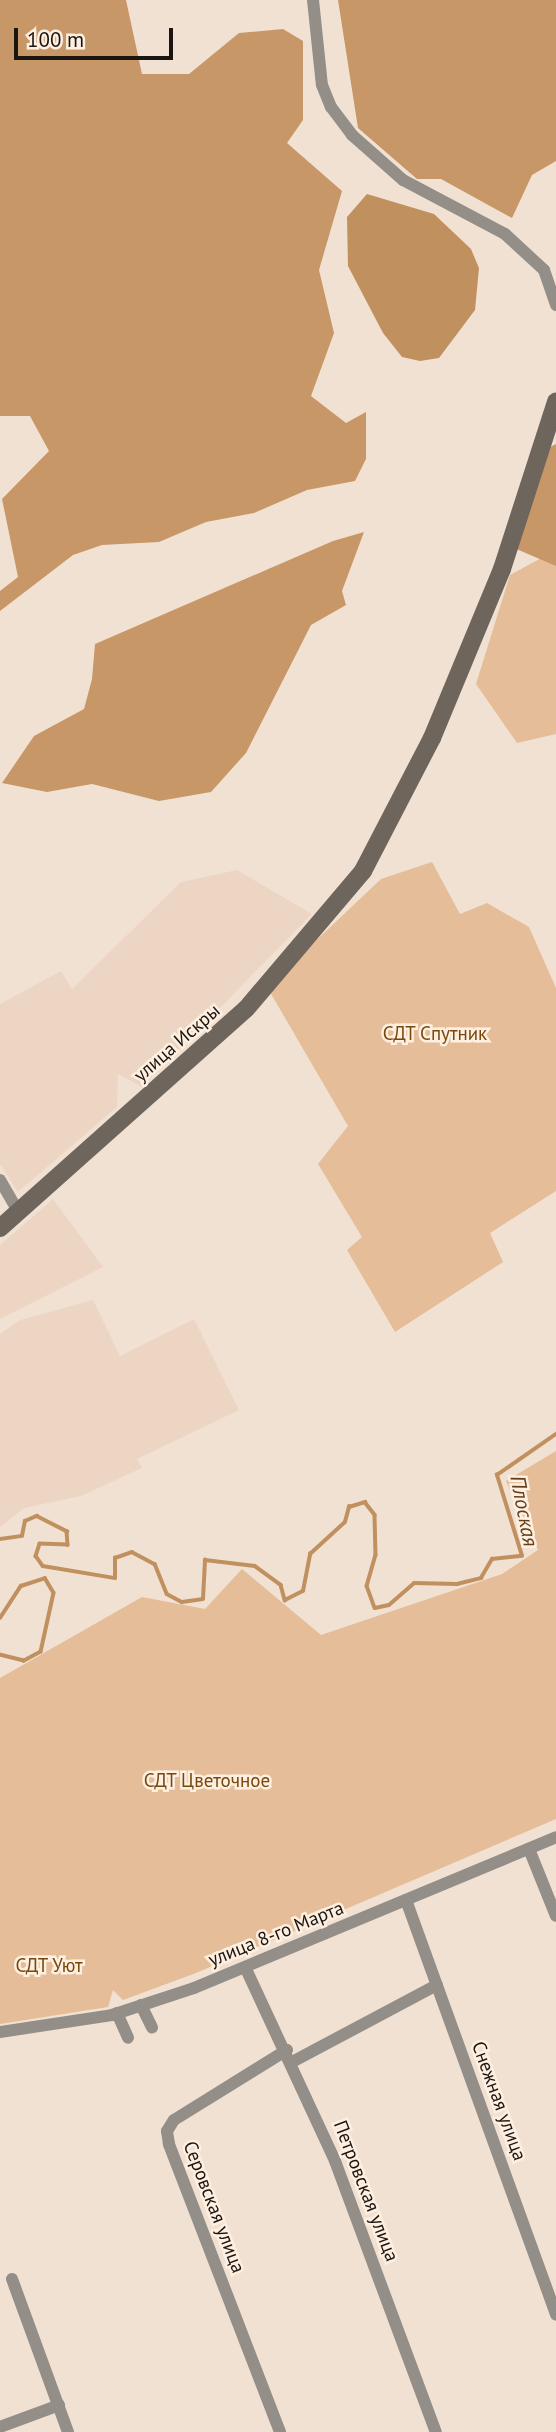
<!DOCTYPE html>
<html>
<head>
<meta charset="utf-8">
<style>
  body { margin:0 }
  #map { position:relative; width:556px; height:2432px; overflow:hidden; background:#f1e1d3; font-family:"PT Sans",sans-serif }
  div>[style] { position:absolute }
  .built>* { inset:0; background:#ecd6c3 }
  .green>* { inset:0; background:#e5bd98 }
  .forest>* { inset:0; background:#c89767 }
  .water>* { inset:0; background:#c1905f }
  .stream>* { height:3.5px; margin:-1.75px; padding:0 1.75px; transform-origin:1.75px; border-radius:1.75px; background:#c1905f }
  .minor>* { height:12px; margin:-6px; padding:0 6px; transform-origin:6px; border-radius:6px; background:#948e88 }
  .secondary>* { height:18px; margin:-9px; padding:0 9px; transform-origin:9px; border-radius:9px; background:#6e655d }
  span { translate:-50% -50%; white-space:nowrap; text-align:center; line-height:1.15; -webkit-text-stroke:5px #feefe0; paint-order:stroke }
  .park-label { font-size:19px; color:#77480d }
  .street-label { font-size:19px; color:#1a1510 }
  .water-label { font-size:21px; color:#63401b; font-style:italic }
  .scale { position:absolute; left:14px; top:28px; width:159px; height:32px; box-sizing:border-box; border:4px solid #1a1510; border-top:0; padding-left:9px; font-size:21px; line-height:24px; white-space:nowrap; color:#1a1510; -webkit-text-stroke:5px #feefe0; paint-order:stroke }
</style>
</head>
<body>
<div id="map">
  <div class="built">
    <i style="clip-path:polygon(237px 870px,312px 914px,142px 1087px,118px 1074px,117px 1107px,18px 1192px,0 1164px,0 1004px,61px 971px,72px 989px,181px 882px)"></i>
    <i style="clip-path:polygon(53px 1199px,103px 1267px,0 1319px,0 1245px)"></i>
    <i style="clip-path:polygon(93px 1300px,120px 1356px,194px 1319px,239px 1410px,137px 1459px,142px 1468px,81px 1496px,24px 1508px,0 1527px,0 1334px,20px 1320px)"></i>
  </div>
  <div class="green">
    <i style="clip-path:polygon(556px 550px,556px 734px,517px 743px,476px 684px,510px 575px)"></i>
    <i style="clip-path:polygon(432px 862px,460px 914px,487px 903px,529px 927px,556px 988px,556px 1191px,490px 1233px,503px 1262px,395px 1332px,347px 1250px,362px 1237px,318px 1164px,348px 1126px,267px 987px,381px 879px)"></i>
    <i style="clip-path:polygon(556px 1451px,556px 1819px,196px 1973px,123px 2000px,113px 1990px,108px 2007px,0 2024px,0 1678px,142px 1597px,205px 1609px,242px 1569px,321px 1635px,502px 1574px,538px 1550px,506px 1481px)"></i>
  </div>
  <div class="forest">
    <i style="clip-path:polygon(0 0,126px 0,142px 74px,189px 74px,239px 33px,283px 29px,303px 41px,303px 120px,287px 143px,342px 191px,319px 270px,334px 333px,311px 396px,346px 423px,366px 412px,366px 459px,355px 481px,307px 490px,254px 513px,206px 522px,159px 542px,102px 545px,73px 555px,0 611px,0 591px,18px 577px,2px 499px,49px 451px,30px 416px,0 416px)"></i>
    <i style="clip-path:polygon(338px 0,556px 0,556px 161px,532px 175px,512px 218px,441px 179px,417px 179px,358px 128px)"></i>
    <i style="clip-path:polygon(556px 444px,556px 566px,514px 548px,548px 448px)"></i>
    <i style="clip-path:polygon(364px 532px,342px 591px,346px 605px,311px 625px,246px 753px,211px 792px,159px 801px,92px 784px,47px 792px,2px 783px,34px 736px,84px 709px,92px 679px,95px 644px,333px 541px)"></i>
  </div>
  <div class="water">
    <i style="clip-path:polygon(367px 194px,434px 214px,471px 249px,479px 268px,475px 310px,439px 358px,420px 361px,402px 357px,383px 333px,348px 266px,347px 217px)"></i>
  </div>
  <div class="stream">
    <i style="left:0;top:1539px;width:22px;rotate:-8deg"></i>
    <i style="left:22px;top:1536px;width:15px;rotate:-79deg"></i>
    <i style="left:25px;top:1521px;width:13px;rotate:-23deg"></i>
    <i style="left:37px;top:1516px;width:34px;rotate:27deg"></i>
    <i style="left:67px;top:1531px;width:14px;rotate:86deg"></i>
    <i style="left:68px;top:1545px;width:28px;rotate:-178deg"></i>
    <i style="left:40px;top:1544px;width:13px;rotate:108deg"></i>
    <i style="left:36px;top:1556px;width:12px;rotate:55deg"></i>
    <i style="left:43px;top:1566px;width:73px;rotate:9.5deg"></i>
    <i style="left:115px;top:1578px;width:20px;rotate:-90deg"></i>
    <i style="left:115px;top:1558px;width:18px;rotate:-19deg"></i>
    <i style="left:132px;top:1552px;width:26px;rotate:28deg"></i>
    <i style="left:155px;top:1564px;width:32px;rotate:68deg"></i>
    <i style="left:167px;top:1594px;width:17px;rotate:28deg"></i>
    <i style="left:182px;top:1602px;width:21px;rotate:-8deg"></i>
    <i style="left:203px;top:1599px;width:39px;rotate:-87deg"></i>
    <i style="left:205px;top:1560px;width:50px;rotate:6.8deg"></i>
    <i style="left:255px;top:1566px;width:32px;rotate:36deg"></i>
    <i style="left:281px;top:1585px;width:16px;rotate:75deg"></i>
    <i style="left:285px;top:1600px;width:20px;rotate:-27deg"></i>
    <i style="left:303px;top:1591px;width:38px;rotate:-79deg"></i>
    <i style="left:310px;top:1554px;width:47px;rotate:-42.4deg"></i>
    <i style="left:345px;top:1522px;width:16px;rotate:-75deg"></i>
    <i style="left:349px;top:1507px;width:17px;rotate:-17deg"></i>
    <i style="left:365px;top:1502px;width:16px;rotate:52deg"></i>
    <i style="left:375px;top:1515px;width:40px;rotate:88.6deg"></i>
    <i style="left:376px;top:1555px;width:32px;rotate:106deg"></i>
    <i style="left:367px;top:1586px;width:23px;rotate:70deg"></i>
    <i style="left:375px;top:1608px;width:14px;rotate:-12deg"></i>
    <i style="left:389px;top:1605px;width:33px;rotate:-41deg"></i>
    <i style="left:414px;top:1583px;width:43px;rotate:1.3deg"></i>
    <i style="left:457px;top:1584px;width:25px;rotate:-14deg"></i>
    <i style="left:481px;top:1578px;width:22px;rotate:-60deg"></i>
    <i style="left:492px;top:1559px;width:30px;rotate:-6deg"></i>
    <i style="left:522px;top:1556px;width:85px;rotate:-107.2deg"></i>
    <i style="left:497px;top:1475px;width:72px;rotate:-34.8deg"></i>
    <i style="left:0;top:1618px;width:38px;rotate:-57deg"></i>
    <i style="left:21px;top:1586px;width:25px;rotate:-18deg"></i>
    <i style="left:45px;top:1578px;width:17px;rotate:59deg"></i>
    <i style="left:54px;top:1593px;width:60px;rotate:102.4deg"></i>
    <i style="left:41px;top:1652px;width:19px;rotate:152deg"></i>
    <i style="left:24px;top:1661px;width:25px;rotate:-166deg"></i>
  </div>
  <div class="minor">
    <i style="left:313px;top:0;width:85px;rotate:84deg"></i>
    <i style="left:322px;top:85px;width:24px;rotate:68deg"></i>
    <i style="left:331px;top:107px;width:35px;rotate:53deg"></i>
    <i style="left:352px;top:135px;width:68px;rotate:41.4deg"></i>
    <i style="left:403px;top:180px;width:115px;rotate:27.9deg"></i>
    <i style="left:505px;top:234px;width:53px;rotate:42.7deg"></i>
    <i style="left:544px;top:270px;width:37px;rotate:71deg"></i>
    <i style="left:0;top:1180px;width:36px;rotate:60deg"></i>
    <i style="left:529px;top:1849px;width:72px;rotate:68.1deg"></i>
    <i style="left:406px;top:1900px;width:441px;rotate:70.1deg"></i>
    <i style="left:246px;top:1969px;width:212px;rotate:65.1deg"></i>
    <i style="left:335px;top:2161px;width:289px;rotate:69.6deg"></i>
    <i style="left:141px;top:2005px;width:25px;rotate:64deg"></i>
    <i style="left:117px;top:2013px;width:27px;rotate:66deg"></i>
    <i style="left:0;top:2032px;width:113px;rotate:-8.6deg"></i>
    <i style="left:112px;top:2015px;width:86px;rotate:-18.2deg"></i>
    <i style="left:194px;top:1988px;width:392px;rotate:-22.6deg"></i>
    <i style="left:292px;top:2062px;width:164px;rotate:-28deg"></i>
    <i style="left:12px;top:2279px;width:163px;rotate:69.9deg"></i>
    <i style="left:0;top:2427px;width:63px;rotate:-20.4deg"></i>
    <i style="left:280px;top:2432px;width:309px;rotate:-111.1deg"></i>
    <i style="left:169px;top:2144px;width:13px;rotate:-99deg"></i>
    <i style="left:167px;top:2131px;width:13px;rotate:-58deg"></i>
    <i style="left:174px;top:2120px;width:133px;rotate:-31.8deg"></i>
  </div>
  <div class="secondary">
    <i style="left:0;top:1228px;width:329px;rotate:-41.7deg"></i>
    <i style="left:246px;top:1009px;width:181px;rotate:-49.7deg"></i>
    <i style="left:363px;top:871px;width:150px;rotate:-62.6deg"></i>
    <i style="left:432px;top:738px;width:183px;rotate:-67.5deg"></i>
    <i style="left:502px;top:569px;width:176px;rotate:-72.1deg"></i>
  </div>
  <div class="park-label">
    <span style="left:435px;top:1034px">СДТ Спутник</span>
    <span style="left:207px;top:1781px">СДТ Цветочное</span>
    <span style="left:49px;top:1966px">СДТ Уют</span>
  </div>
  <div class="street-label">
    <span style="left:177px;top:1043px;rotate:-41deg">улица Искры</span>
    <span style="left:276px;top:1934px;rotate:-22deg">улица 8-го Марта</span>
    <span style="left:499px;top:2101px;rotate:70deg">Снежная улица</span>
    <span style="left:366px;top:2191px;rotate:69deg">Петровская улица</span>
    <span style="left:214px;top:2207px;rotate:69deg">Серовская улица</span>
  </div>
  <div class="water-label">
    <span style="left:524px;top:1511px;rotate:79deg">Плоская</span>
  </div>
  <div class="scale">100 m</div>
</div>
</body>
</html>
